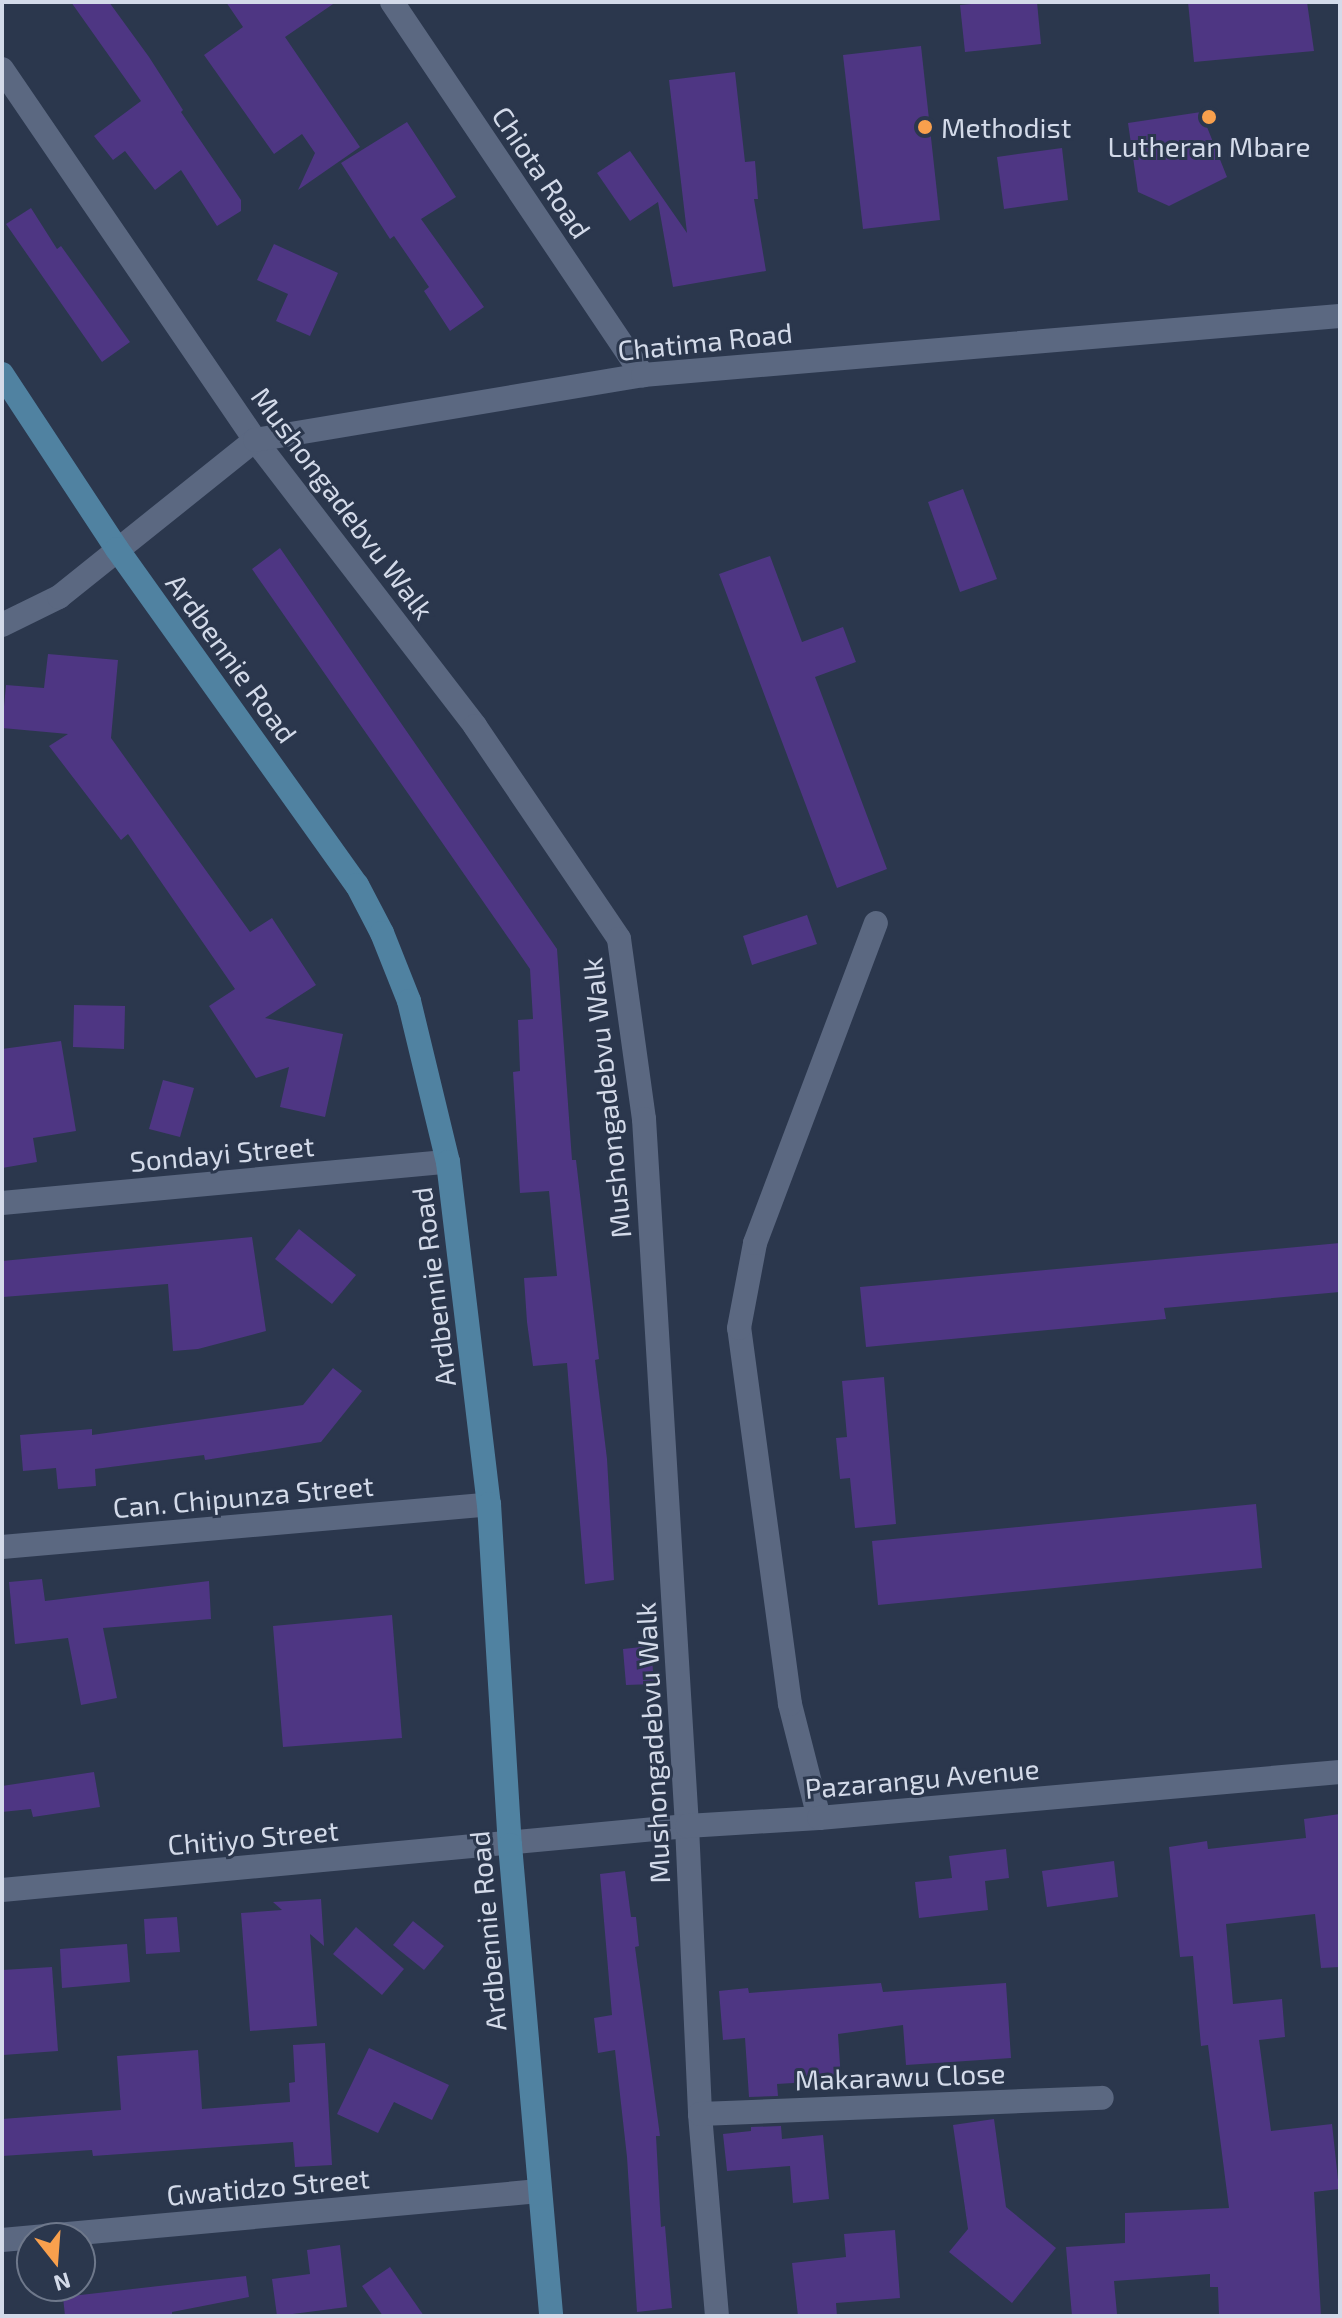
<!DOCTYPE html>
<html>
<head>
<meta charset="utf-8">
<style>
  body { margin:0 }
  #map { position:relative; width:1342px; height:2318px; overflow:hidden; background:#2b374d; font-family:"Exo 2",sans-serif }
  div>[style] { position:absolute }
  .building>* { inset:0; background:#4e3683 }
  .minor>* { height:24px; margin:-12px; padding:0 12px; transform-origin:12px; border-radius:12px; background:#5b6881 }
  .major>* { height:24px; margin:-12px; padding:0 12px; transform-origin:12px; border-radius:12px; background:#5082a1 }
  .dots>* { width:22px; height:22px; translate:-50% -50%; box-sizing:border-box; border:4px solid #2b374d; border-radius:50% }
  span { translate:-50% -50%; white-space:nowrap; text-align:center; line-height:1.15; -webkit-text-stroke:6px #2b374d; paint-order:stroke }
  .poi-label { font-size:28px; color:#d3dae9 }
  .left { translate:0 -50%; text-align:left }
  .street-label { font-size:28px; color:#d3dae9 }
  .frame { position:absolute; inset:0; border:4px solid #d3dae9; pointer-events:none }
  .north { position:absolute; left:16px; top:2222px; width:80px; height:80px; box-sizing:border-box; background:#2b374d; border:2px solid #6e788b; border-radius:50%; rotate:163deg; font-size:22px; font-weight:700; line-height:32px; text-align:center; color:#d3dae9 }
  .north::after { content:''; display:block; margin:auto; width:28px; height:36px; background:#f9a04d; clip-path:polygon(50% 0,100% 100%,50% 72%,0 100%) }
</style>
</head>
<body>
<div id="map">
  <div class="building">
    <i style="clip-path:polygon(71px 2px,109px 2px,149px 57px,183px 110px,181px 112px,241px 200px,241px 211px,217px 226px,181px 170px,155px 190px,125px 151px,113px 160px,94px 136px,141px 101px)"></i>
    <i style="clip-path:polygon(226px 2px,336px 2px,285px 37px,360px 147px,298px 190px,315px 153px,302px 134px,274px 154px,204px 55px,243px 27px)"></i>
    <i style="clip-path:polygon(993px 2px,1037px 2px,1041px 44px,965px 52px,960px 5px)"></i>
    <i style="clip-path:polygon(1188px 2px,1307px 2px,1314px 51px,1194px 62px)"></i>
    <i style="clip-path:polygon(921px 46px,940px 220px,863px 229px,843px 55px)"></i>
    <i style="clip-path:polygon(735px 72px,745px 162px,755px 161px,758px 199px,754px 199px,766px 271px,673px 287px,658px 202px,630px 221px,597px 173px,630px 151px,687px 233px,669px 80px)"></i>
    <i style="clip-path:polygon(1201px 112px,1227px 177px,1169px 206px,1138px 192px,1128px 123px)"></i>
    <i style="clip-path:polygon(407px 122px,456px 197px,421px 219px,484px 307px,450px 331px,424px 291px,429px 287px,394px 236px,390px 239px,341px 163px)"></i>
    <i style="clip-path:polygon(1062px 148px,1068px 200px,1004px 209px,997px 157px)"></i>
    <i style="clip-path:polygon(31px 208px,57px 249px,61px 246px,130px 342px,102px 362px,6px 224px)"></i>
    <i style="clip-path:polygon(274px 244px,338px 273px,310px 336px,276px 321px,288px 294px,257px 280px)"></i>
    <i style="clip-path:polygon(963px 489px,997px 579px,960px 592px,928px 502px)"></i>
    <i style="clip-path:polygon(280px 548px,557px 949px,572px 1160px,576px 1160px,599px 1359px,595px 1360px,607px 1459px,614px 1580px,585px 1584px,567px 1363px,533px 1366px,527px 1322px,524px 1278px,557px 1276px,549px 1191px,520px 1193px,513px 1072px,520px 1071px,518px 1020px,533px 1019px,530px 969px,252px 569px)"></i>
    <i style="clip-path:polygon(770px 556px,802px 642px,843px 627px,856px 662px,815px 677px,887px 869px,837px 888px,719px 574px)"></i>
    <i style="clip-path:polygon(48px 654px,118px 660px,111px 738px,250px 932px,272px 918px,316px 985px,265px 1018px,343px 1034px,325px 1117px,280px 1107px,289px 1067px,256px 1078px,209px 1006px,235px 989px,128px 834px,121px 840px,49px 746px,68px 734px,2px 728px,6px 685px,44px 688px)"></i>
    <i style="clip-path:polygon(807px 915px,817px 944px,752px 965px,743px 936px)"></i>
    <i style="clip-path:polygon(74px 1005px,125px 1006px,124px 1049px,73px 1047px)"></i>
    <i style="clip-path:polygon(61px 1041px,76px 1131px,33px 1138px,37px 1162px,2px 1168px,2px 1049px)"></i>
    <i style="clip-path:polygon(163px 1080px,194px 1088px,180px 1137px,149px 1129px)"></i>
    <i style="clip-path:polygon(299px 1229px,356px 1275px,332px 1304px,275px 1259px)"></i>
    <i style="clip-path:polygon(252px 1237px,266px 1331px,198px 1349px,173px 1351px,168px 1284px,3px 1297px,2px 1261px)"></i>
    <i style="clip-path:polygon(1340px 1243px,1340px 1292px,1164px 1308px,1166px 1319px,866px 1347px,860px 1287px)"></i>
    <i style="clip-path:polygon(333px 1368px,362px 1391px,321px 1442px,205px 1460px,204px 1455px,95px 1469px,96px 1486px,58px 1489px,56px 1468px,23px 1471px,20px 1435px,92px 1429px,92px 1435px,303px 1405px)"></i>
    <i style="clip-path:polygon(884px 1377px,896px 1524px,855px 1528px,850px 1478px,840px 1479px,836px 1438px,847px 1437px,842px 1381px)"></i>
    <i style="clip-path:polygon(1256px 1504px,1262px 1568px,878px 1605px,872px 1541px)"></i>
    <i style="clip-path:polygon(42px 1579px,45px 1601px,209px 1581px,211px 1619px,103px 1628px,117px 1698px,81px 1705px,68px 1638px,15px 1644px,9px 1582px)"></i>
    <i style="clip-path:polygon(392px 1615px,402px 1738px,283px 1747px,273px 1626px)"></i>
    <i style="clip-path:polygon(651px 1646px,654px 1684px,626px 1685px,623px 1649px)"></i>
    <i style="clip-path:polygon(94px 1772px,100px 1807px,33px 1817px,31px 1809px,2px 1812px,2px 1786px)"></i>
    <i style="clip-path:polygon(1340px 1814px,1340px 1967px,1321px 1968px,1315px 1914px,1226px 1924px,1233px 2004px,1282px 1999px,1285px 2037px,1259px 2040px,1271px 2131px,1332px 2124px,1339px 2189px,1314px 2192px,1321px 2316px,1219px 2316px,1218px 2287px,1210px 2287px,1210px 2274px,1114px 2281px,1117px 2314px,1072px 2316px,1066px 2247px,1125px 2243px,1125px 2213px,1229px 2208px,1208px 2045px,1201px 2046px,1193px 1956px,1180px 1957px,1169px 1847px,1207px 1841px,1208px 1849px,1306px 1838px,1304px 1819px)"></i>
    <i style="clip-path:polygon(1006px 1849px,1009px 1878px,985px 1881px,988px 1910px,919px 1918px,915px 1882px,952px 1878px,949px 1856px)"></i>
    <i style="clip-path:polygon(1114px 1861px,1118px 1897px,1047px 1907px,1042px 1871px)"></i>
    <i style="clip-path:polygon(625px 1871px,631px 1917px,636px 1917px,639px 1946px,635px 1947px,660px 2136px,656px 2136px,661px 2227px,665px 2226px,672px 2308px,637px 2312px,627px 2157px,615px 2050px,598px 2053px,594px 2018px,612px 2015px,600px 1874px)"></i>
    <i style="clip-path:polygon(321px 1899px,324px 1946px,310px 1934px,317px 2026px,250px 2031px,241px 1913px,282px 1910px,273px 1902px)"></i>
    <i style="clip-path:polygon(177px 1917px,180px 1952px,146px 1954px,144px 1919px)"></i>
    <i style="clip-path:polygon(413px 1921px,444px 1946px,424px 1970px,393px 1945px)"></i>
    <i style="clip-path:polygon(356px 1927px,404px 1969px,382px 1995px,333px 1954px)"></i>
    <i style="clip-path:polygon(127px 1944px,130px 1982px,62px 1988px,60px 1949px)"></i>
    <i style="clip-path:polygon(52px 1967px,58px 2051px,3px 2055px,2px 1970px)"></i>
    <i style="clip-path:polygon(881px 1983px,883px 1992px,1006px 1983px,1011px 2058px,906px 2065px,903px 2025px,838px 2034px,841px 2080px,777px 2084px,778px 2096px,749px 2097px,745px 2038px,723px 2040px,719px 1991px,748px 1988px,749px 1993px)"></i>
    <i style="clip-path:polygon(325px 2043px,332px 2165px,295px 2167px,293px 2142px,93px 2156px,92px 2150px,2px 2156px,2px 2119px,121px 2110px,117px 2056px,198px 2050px,202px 2109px,290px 2102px,289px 2083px,295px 2082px,293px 2045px)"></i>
    <i style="clip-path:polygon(369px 2048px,449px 2085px,432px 2120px,394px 2102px,378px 2133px,337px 2114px)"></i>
    <i style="clip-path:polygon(994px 2119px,1006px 2207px,1056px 2248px,1012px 2303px,949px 2252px,968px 2229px,953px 2125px)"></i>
    <i style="clip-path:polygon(781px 2126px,782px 2139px,823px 2135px,829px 2199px,793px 2203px,790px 2166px,727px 2171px,723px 2134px,751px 2131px,751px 2127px)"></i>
    <i style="clip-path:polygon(895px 2230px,900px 2298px,836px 2303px,837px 2316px,798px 2316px,792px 2263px,846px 2257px,844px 2234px)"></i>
    <i style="clip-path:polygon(340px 2245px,347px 2307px,277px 2316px,272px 2279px,310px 2274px,307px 2250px)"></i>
    <i style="clip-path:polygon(390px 2267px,424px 2316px,383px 2316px,362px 2286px)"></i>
    <i style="clip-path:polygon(246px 2276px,249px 2297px,172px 2312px,172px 2316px,65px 2316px,63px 2297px)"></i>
  </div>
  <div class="minor">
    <i style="left:392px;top:2px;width:450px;rotate:56.1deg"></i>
    <i style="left:2px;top:69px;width:449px;rotate:55.7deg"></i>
    <i style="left:255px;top:440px;width:361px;rotate:52.4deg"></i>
    <i style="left:475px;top:726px;width:257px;rotate:55.9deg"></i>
    <i style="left:619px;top:939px;width:182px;rotate:82.1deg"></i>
    <i style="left:644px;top:1119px;width:708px;rotate:86.52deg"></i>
    <i style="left:687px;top:1826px;width:288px;rotate:87.4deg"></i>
    <i style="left:700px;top:2114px;width:203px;rotate:85.2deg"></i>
    <i style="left:2px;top:625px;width:64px;rotate:-26.2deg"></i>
    <i style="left:59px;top:597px;width:251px;rotate:-38.7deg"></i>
    <i style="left:255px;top:440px;width:393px;rotate:-9.5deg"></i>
    <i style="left:643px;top:375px;width:699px;rotate:-4.84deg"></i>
    <i style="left:2px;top:1203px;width:448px;rotate:-5.3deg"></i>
    <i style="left:2px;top:1547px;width:489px;rotate:-5deg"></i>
    <i style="left:819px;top:1818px;width:118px;rotate:-104.3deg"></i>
    <i style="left:790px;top:1704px;width:379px;rotate:-97.7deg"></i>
    <i style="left:739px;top:1328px;width:86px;rotate:-79.3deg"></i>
    <i style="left:755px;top:1243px;width:342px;rotate:-69.3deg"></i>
    <i style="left:2px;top:1890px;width:688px;rotate:-5.34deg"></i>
    <i style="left:687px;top:1826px;width:132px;rotate:-3.5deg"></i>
    <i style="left:819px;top:1818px;width:523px;rotate:-5.05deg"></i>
    <i style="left:700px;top:2114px;width:402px;rotate:-2.3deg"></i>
    <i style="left:2px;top:2240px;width:539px;rotate:-5.21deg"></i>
  </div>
  <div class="major">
    <i style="left:2px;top:374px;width:209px;rotate:56.7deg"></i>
    <i style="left:117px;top:549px;width:413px;rotate:54.5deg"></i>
    <i style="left:357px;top:885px;width:54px;rotate:62.5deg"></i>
    <i style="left:382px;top:933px;width:73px;rotate:68.3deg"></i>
    <i style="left:409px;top:1001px;width:166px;rotate:76.4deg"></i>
    <i style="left:448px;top:1162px;width:344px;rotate:83.2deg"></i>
    <i style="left:489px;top:1504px;width:342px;rotate:86.5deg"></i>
    <i style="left:510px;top:1845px;width:473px;rotate:85deg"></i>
  </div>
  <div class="dots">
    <i style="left:1209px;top:117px;background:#f9a04d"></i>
    <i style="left:925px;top:127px;background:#f9a04d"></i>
  </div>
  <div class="poi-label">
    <span class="left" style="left:941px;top:127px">Methodist</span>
    <span style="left:1209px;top:146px">Lutheran Mbare</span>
  </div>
  <div class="street-label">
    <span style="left:542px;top:172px;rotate:56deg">Chiota Road</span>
    <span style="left:705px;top:341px;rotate:-6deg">Chatima Road</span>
    <span style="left:343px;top:503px;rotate:53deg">Mushongadebvu Walk</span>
    <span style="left:232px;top:658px;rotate:54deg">Ardbennie Road</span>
    <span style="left:606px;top:1098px;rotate:-96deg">Mushongadebvu Walk</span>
    <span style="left:222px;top:1153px;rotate:-5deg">Sondayi Street</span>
    <span style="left:433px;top:1287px;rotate:-97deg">Ardbennie Road</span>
    <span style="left:243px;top:1496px;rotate:-5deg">Can. Chipunza Street</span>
    <span style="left:652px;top:1743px;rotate:-93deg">Mushongadebvu Walk</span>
    <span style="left:922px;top:1778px;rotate:-5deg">Pazarangu Avenue</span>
    <span style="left:253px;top:1837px;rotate:-5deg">Chitiyo Street</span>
    <span style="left:487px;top:1931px;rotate:-95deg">Ardbennie Road</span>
    <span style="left:900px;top:2076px;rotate:-2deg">Makarawu Close</span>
    <span style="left:268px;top:2186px;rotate:-5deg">Gwatidzo Street</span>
  </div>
  <div class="frame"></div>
  <div class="north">N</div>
</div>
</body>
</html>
